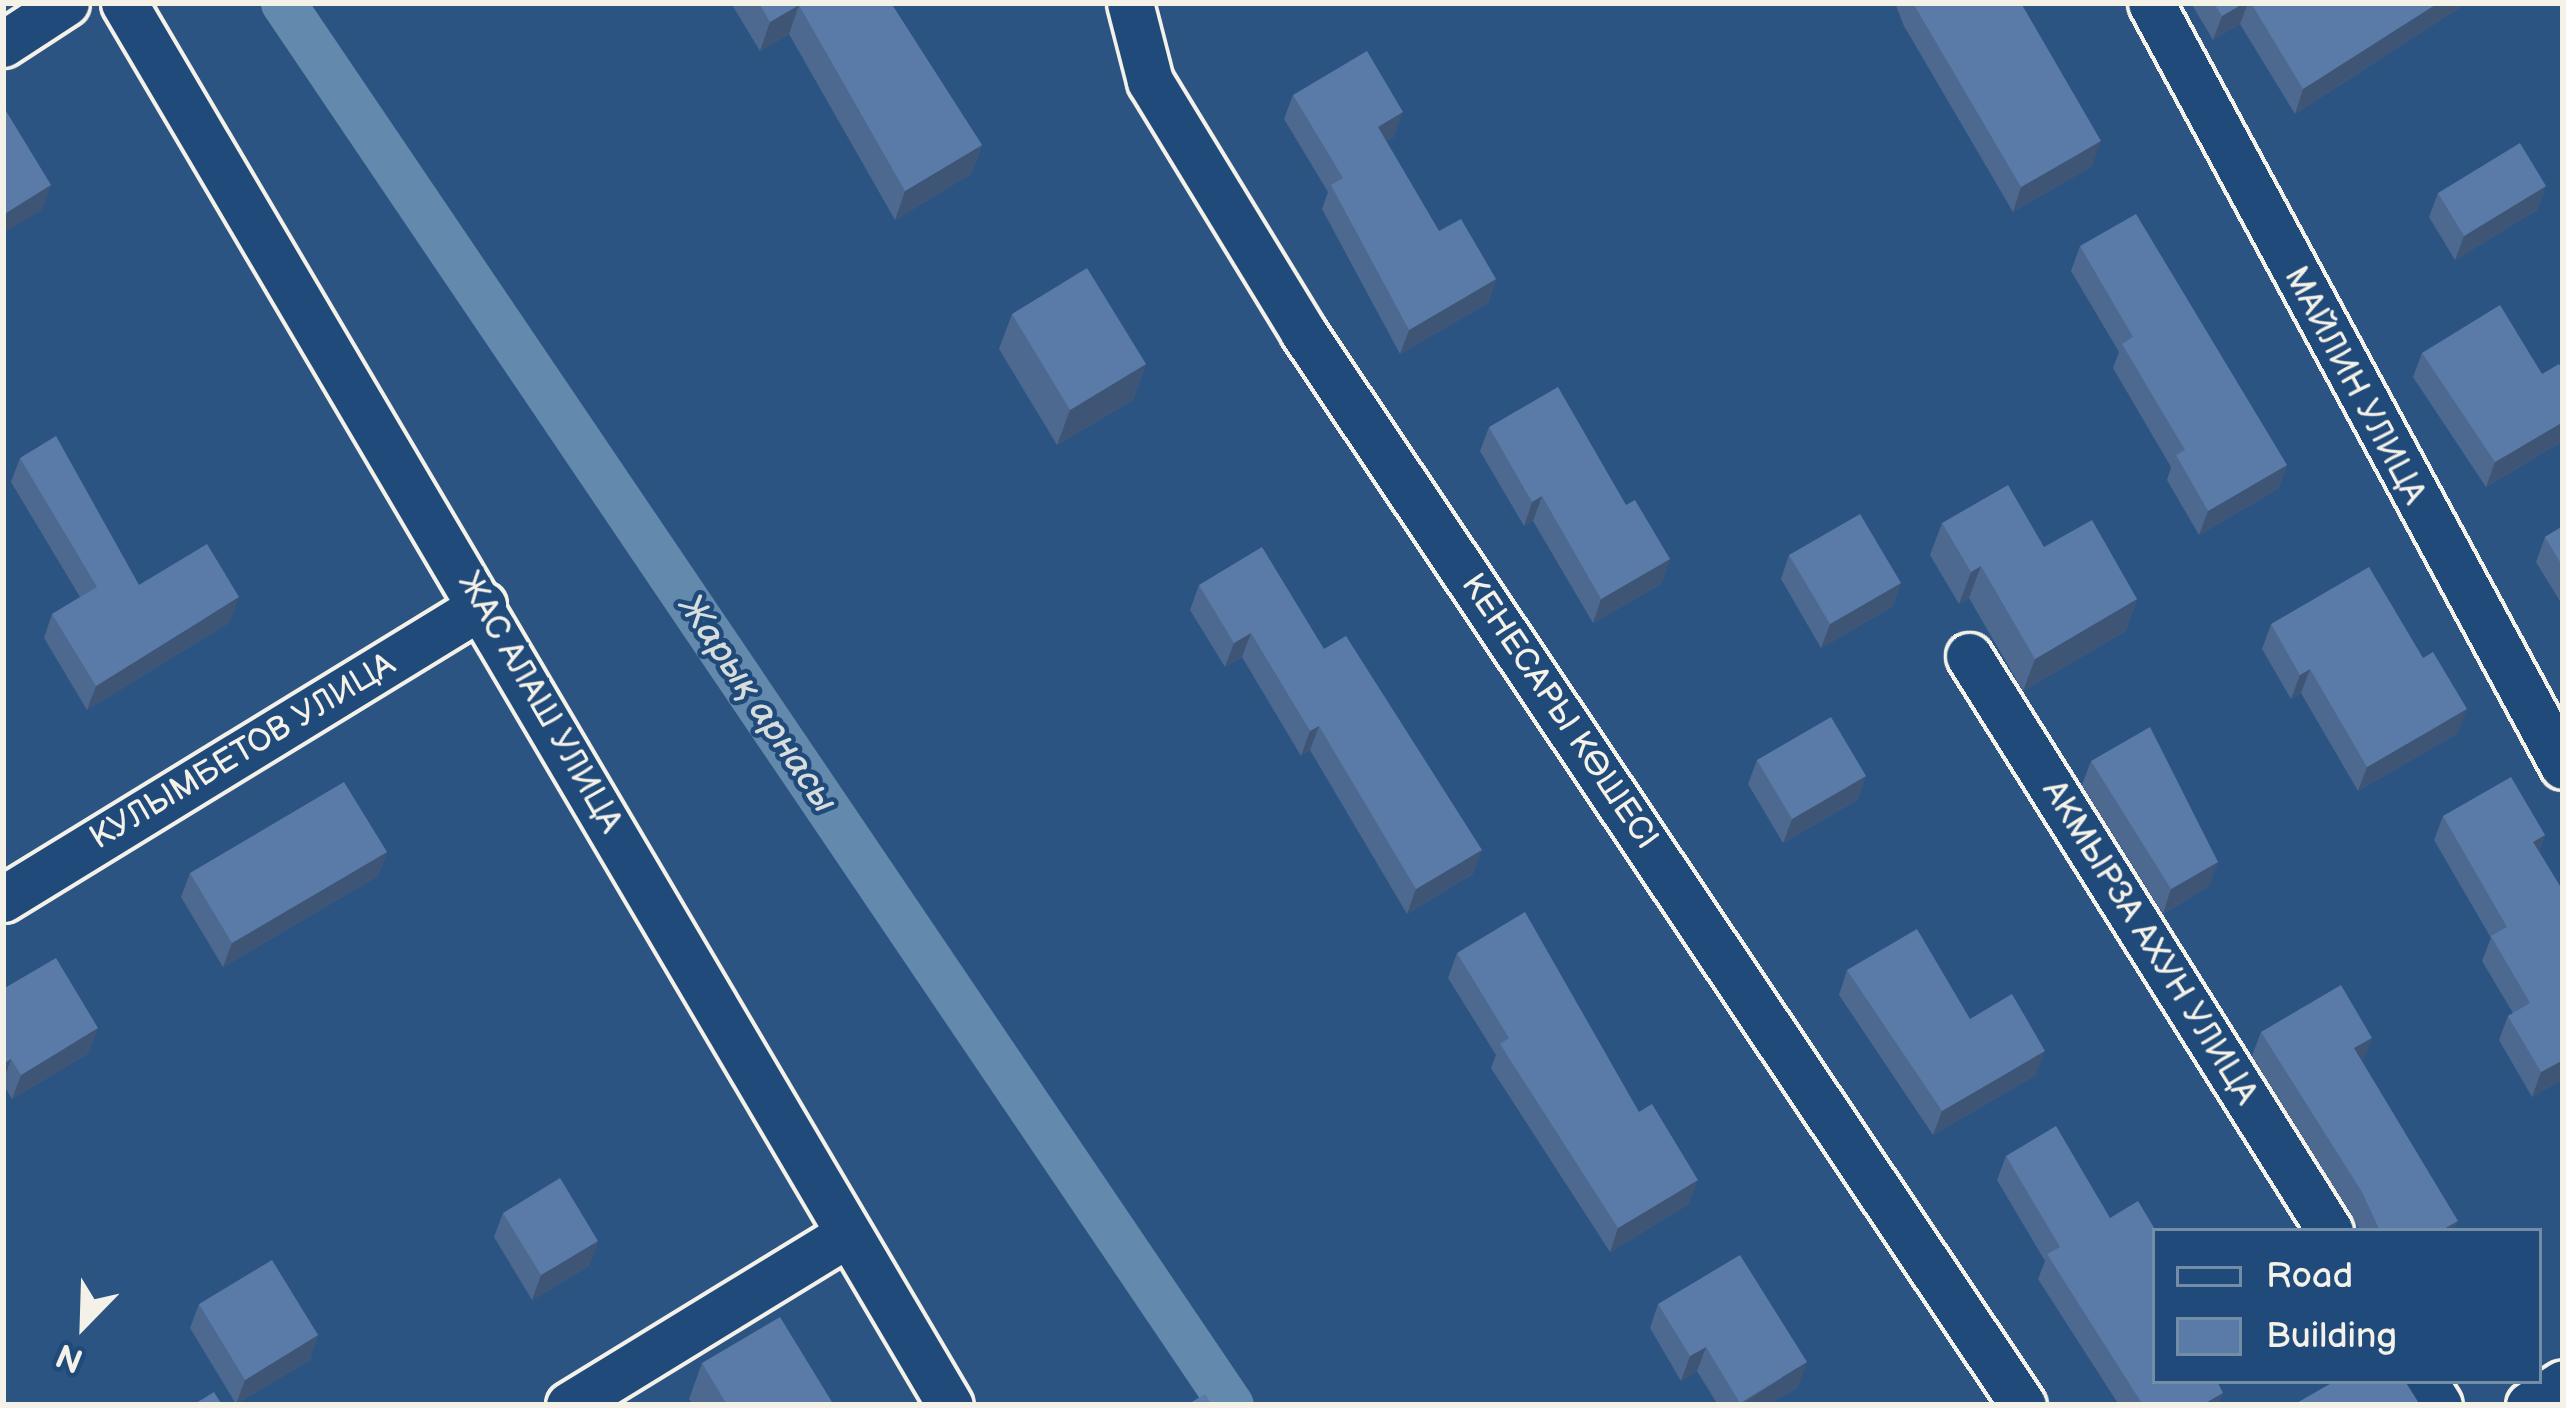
<!DOCTYPE html>
<html>
<head>
<meta charset="utf-8">
<style>
  body { margin:0 }
  #map { position:relative; width:2566px; height:1408px; overflow:hidden; background:#2b5483; font-family:"Balsamiq Sans",sans-serif }
  div>[style] { position:absolute }
  .canal>* { height:45px; margin:-22.5px; padding:0 22.5px; transform-origin:22.5px; border-radius:22.5px; background:#6389ad }
  .roads { filter:drop-shadow(3px 0 #f4f1e8) drop-shadow(-3px 0 #f4f1e8) drop-shadow(0 3px #f4f1e8) drop-shadow(0 -3px #f4f1e8) }
  .street>* { height:45px; margin:-22.5px; padding:0 22.5px; transform-origin:22.5px; border-radius:22.5px; background:#1f4a7a }
  .wall>* { inset:0; background:#4d6990 }
  .shaded-wall>* { inset:0; background:#3f5575 }
  .building>* { inset:0; background:#5a7aa7 }
  span { translate:-50% -50%; white-space:nowrap; text-align:center; line-height:1.15; -webkit-text-stroke:9px #1f4a7a; paint-order:stroke }
  .street-label { font-size:33px; color:#f4f1e8 }
  .water-label { font-size:36px; color:#d7dcdc; font-style:italic }
  .frame { position:absolute; inset:0; border:6px solid #f4f1e8; pointer-events:none }
  .legend { position:absolute; left:2152px; top:1228px; width:390px; height:156px; box-sizing:border-box; background:#1f4a7a; border:3px solid #748da6; margin:0; padding:15px 21px; list-style:none; font-size:36px; color:#f4f1e8 }
  .legend li { display:flex; align-items:center; gap:24px; height:60px }
  .legend b { width:60px; border:3px solid #748da6 }
  .north { position:absolute; left:24px; top:1264px; width:120px; height:120px; -webkit-text-stroke:9px #1f4a7a; paint-order:stroke; rotate:203deg; font-size:33px; font-weight:700; line-height:48px; text-align:center; color:#f4f1e8 }
  .north::after { content:''; display:block; margin:auto; width:42px; height:54px; background:#f4f1e8; clip-path:polygon(50% 0,100% 100%,50% 72%,0 100%) }
</style>
</head>
<body>
<div id="map">
  <div class="canal">
    <i style="left:283px;top:3px;width:1692px;rotate:55.93deg"></i>
  </div>
  <div class="roads">
    <div class="street">
      <i style="left:124px;top:3px;width:1627px;rotate:59.5deg"></i>
      <i style="left:1130px;top:3px;width:81px;rotate:75.6deg"></i>
      <i style="left:1150px;top:81px;width:294px;rotate:58.6deg"></i>
      <i style="left:1303px;top:332px;width:1292px;rotate:56.14deg"></i>
      <i style="left:2151px;top:3px;width:867px;rotate:61.63deg"></i>
      <i style="left:3px;top:44px;width:75px;rotate:-33.1deg"></i>
      <i style="left:1969px;top:656px;width:679px;rotate:57.88deg"></i>
      <i style="left:3px;top:899px;width:563px;rotate:-31.49deg"></i>
      <i style="left:2424px;top:1381px;width:28px;rotate:58deg"></i>
      <i style="left:569px;top:1405px;width:325px;rotate:-31.5deg"></i>
      <i style="left:2529px;top:1405px;width:40px;rotate:-32.9deg"></i>
    </div>
  </div>
  <div class="wall">
    <i style="clip-path:polygon(731px 3px,891px 3px,982px 145px,971px 174px,895px 220px,789px 34px,760px 51px)"></i>
    <i style="clip-path:polygon(1895px 3px,2021px 3px,2092px 166px,2013px 212px,1904px 26px)"></i>
    <i style="clip-path:polygon(2191px 3px,2467px 3px,2295px 114px,2240px 24px,2213px 40px)"></i>
    <i style="clip-path:polygon(1293px 95px,1394px 137px,1386px 141px,1439px 231px,1496px 279px,1488px 303px,1400px 354px,1322px 209px,1328px 192px,1284px 119px)"></i>
    <i style="clip-path:polygon(2546px 186px,2537px 210px,2455px 260px,2429px 217px,2438px 193px)"></i>
    <i style="clip-path:polygon(2080px 246px,2287px 465px,2278px 489px,2199px 535px,2167px 480px,2171px 467px,2113px 368px,2119px 352px,2071px 271px)"></i>
    <i style="clip-path:polygon(1012px 314px,1146px 364px,1133px 400px,1057px 445px,999px 349px)"></i>
    <i style="clip-path:polygon(2422px 353px,2542px 374px,2563px 371px,2563px 441px,2486px 487px,2413px 377px)"></i>
    <i style="clip-path:polygon(1489px 427px,1626px 505px,1670px 559px,1661px 584px,1593px 623px,1533px 521px,1524px 526px,1480px 451px)"></i>
    <i style="clip-path:polygon(20px 458px,139px 585px,230px 622px,87px 710px,44px 638px,52px 614px,80px 597px,11px 482px)"></i>
    <i style="clip-path:polygon(1942px 523px,2044px 547px,2137px 599px,2126px 631px,2023px 691px,1969px 598px,1959px 604px,1930px 555px)"></i>
    <i style="clip-path:polygon(2563px 526px,2563px 606px,2536px 562px,2545px 537px)"></i>
    <i style="clip-path:polygon(1789px 555px,1901px 583px,1892px 607px,1821px 648px,1781px 579px)"></i>
    <i style="clip-path:polygon(1199px 585px,1324px 649px,1473px 874px,1407px 914px,1310px 750px,1301px 756px,1242px 657px,1225px 667px,1190px 610px)"></i>
    <i style="clip-path:polygon(2271px 624px,2458px 733px,2358px 791px,2301px 693px,2291px 699px,2262px 649px)"></i>
    <i style="clip-path:polygon(1757px 760px,1866px 776px,1857px 800px,1783px 843px,1748px 784px)"></i>
    <i style="clip-path:polygon(2091px 761px,2218px 862px,2209px 886px,2163px 914px,2082px 785px)"></i>
    <i style="clip-path:polygon(2443px 816px,2545px 835px,2539px 851px,2563px 891px,2563px 1079px,2532px 1097px,2499px 1040px,2508px 1016px,2513px 1013px,2482px 961px,2491px 938px,2434px 840px)"></i>
    <i style="clip-path:polygon(387px 852px,378px 876px,223px 967px,181px 897px,190px 873px)"></i>
    <i style="clip-path:polygon(1457px 953px,1639px 1112px,1689px 1204px,1610px 1252px,1491px 1068px,1496px 1055px,1448px 978px)"></i>
    <i style="clip-path:polygon(1847px 970px,2036px 1075px,1933px 1135px,1839px 995px)"></i>
    <i style="clip-path:polygon(3px 989px,89px 1053px,12px 1099px,3px 1084px)"></i>
    <i style="clip-path:polygon(2261px 1032px,2454px 1231px,2360px 1231px,2353px 1217px,2252px 1056px)"></i>
    <i style="clip-path:polygon(2006px 1156px,2155px 1381px,2219px 1405px,2119px 1405px,2038px 1279px,2045px 1261px,1997px 1180px)"></i>
    <i style="clip-path:polygon(503px 1213px,598px 1241px,589px 1266px,532px 1300px,494px 1237px)"></i>
    <i style="clip-path:polygon(199px 1304px,318px 1335px,310px 1360px,236px 1404px,190px 1328px)"></i>
    <i style="clip-path:polygon(1658px 1304px,1798px 1387px,1768px 1405px,1718px 1405px,1697px 1371px,1681px 1381px,1650px 1328px)"></i>
    <i style="clip-path:polygon(702px 1363px,832px 1402px,831px 1405px,693px 1405px,689px 1399px)"></i>
  </div>
  <div class="shaded-wall">
    <i style="clip-path:polygon(2244px 3px,2248px 3px,2240px 24px,2213px 40px,2222px 16px)"></i>
    <i style="clip-path:polygon(2438px 3px,2467px 3px,2295px 114px,2303px 89px)"></i>
    <i style="clip-path:polygon(799px 5px,789px 34px,760px 51px,770px 22px)"></i>
    <i style="clip-path:polygon(1403px 112px,1394px 137px,1369px 151px,1378px 127px)"></i>
    <i style="clip-path:polygon(2101px 141px,2092px 166px,2013px 212px,2021px 187px)"></i>
    <i style="clip-path:polygon(982px 145px,971px 174px,895px 220px,905px 191px)"></i>
    <i style="clip-path:polygon(51px 185px,42px 210px,3px 233px,3px 215px)"></i>
    <i style="clip-path:polygon(2546px 186px,2537px 210px,2455px 260px,2464px 236px)"></i>
    <i style="clip-path:polygon(1496px 279px,1488px 303px,1400px 354px,1409px 330px)"></i>
    <i style="clip-path:polygon(1146px 364px,1133px 400px,1057px 445px,1070px 410px)"></i>
    <i style="clip-path:polygon(2563px 422px,2563px 441px,2486px 487px,2495px 462px)"></i>
    <i style="clip-path:polygon(2287px 465px,2278px 489px,2199px 535px,2208px 511px)"></i>
    <i style="clip-path:polygon(1542px 496px,1533px 521px,1524px 526px,1532px 502px)"></i>
    <i style="clip-path:polygon(1670px 559px,1661px 584px,1593px 623px,1601px 599px)"></i>
    <i style="clip-path:polygon(1981px 566px,1969px 598px,1959px 604px,1971px 572px)"></i>
    <i style="clip-path:polygon(1901px 583px,1892px 607px,1821px 648px,1830px 624px)"></i>
    <i style="clip-path:polygon(239px 597px,230px 622px,87px 710px,96px 686px)"></i>
    <i style="clip-path:polygon(2137px 599px,2126px 631px,2023px 691px,2035px 659px)"></i>
    <i style="clip-path:polygon(1251px 633px,1242px 657px,1225px 667px,1234px 643px)"></i>
    <i style="clip-path:polygon(2310px 669px,2301px 693px,2291px 699px,2300px 675px)"></i>
    <i style="clip-path:polygon(2467px 709px,2458px 733px,2358px 791px,2367px 767px)"></i>
    <i style="clip-path:polygon(1319px 726px,1310px 750px,1301px 756px,1310px 731px)"></i>
    <i style="clip-path:polygon(1866px 776px,1857px 800px,1783px 843px,1792px 819px)"></i>
    <i style="clip-path:polygon(2545px 835px,2536px 859px,2533px 842px)"></i>
    <i style="clip-path:polygon(1482px 850px,1473px 874px,1407px 914px,1416px 889px)"></i>
    <i style="clip-path:polygon(387px 852px,378px 876px,223px 967px,232px 943px)"></i>
    <i style="clip-path:polygon(2218px 862px,2209px 886px,2163px 914px,2171px 889px)"></i>
    <i style="clip-path:polygon(98px 1028px,89px 1053px,12px 1099px,21px 1075px)"></i>
    <i style="clip-path:polygon(2372px 1038px,2363px 1062px,2354px 1048px)"></i>
    <i style="clip-path:polygon(2045px 1051px,2036px 1075px,1933px 1135px,1942px 1111px)"></i>
    <i style="clip-path:polygon(11px 1059px,3px 1082px,3px 1064px)"></i>
    <i style="clip-path:polygon(2563px 1060px,2563px 1079px,2532px 1097px,2541px 1072px)"></i>
    <i style="clip-path:polygon(1698px 1180px,1689px 1204px,1610px 1252px,1618px 1228px)"></i>
    <i style="clip-path:polygon(2458px 1221px,2454px 1231px,2440px 1231px)"></i>
    <i style="clip-path:polygon(598px 1241px,589px 1266px,532px 1300px,541px 1275px)"></i>
    <i style="clip-path:polygon(318px 1335px,310px 1360px,236px 1404px,245px 1380px)"></i>
    <i style="clip-path:polygon(1706px 1347px,1697px 1371px,1681px 1381px,1690px 1356px)"></i>
    <i style="clip-path:polygon(1807px 1362px,1798px 1387px,1768px 1405px,1739px 1405px)"></i>
    <i style="clip-path:polygon(2223px 1393px,2219px 1405px,2202px 1405px)"></i>
  </div>
  <div class="building">
    <i style="clip-path:polygon(759px 3px,891px 3px,982px 145px,905px 191px,799px 5px,770px 22px)"></i>
    <i style="clip-path:polygon(1913px 3px,2021px 3px,2101px 141px,2021px 187px)"></i>
    <i style="clip-path:polygon(2214px 3px,2244px 3px,2222px 16px)"></i>
    <i style="clip-path:polygon(2251px 3px,2438px 3px,2303px 89px)"></i>
    <i style="clip-path:polygon(1367px 51px,1403px 112px,1378px 127px,1439px 231px,1461px 219px,1496px 279px,1409px 330px,1331px 185px,1343px 178px,1293px 95px)"></i>
    <i style="clip-path:polygon(3px 106px,51px 185px,3px 215px)"></i>
    <i style="clip-path:polygon(2520px 143px,2546px 186px,2464px 236px,2438px 193px)"></i>
    <i style="clip-path:polygon(2136px 214px,2287px 465px,2208px 511px,2176px 455px,2185px 450px,2122px 344px,2133px 337px,2080px 246px)"></i>
    <i style="clip-path:polygon(1087px 268px,1146px 364px,1070px 410px,1012px 314px)"></i>
    <i style="clip-path:polygon(2500px 305px,2542px 374px,2559px 364px,2563px 371px,2563px 422px,2495px 462px,2422px 353px)"></i>
    <i style="clip-path:polygon(1558px 387px,1626px 505px,1635px 500px,1670px 559px,1601px 599px,1542px 496px,1532px 502px,1489px 427px)"></i>
    <i style="clip-path:polygon(56px 436px,139px 585px,207px 544px,239px 597px,96px 686px,52px 614px,97px 587px,20px 458px)"></i>
    <i style="clip-path:polygon(2008px 485px,2044px 547px,2092px 520px,2137px 599px,2035px 659px,1981px 566px,1971px 572px,1942px 523px)"></i>
    <i style="clip-path:polygon(1860px 514px,1901px 583px,1830px 624px,1789px 555px)"></i>
    <i style="clip-path:polygon(2563px 526px,2563px 567px,2545px 537px)"></i>
    <i style="clip-path:polygon(1262px 547px,1324px 649px,1346px 636px,1482px 850px,1416px 889px,1319px 726px,1310px 731px,1251px 633px,1234px 643px,1199px 585px)"></i>
    <i style="clip-path:polygon(2369px 567px,2423px 658px,2433px 652px,2467px 709px,2367px 767px,2310px 669px,2300px 675px,2271px 624px)"></i>
    <i style="clip-path:polygon(1831px 717px,1866px 776px,1792px 819px,1757px 760px)"></i>
    <i style="clip-path:polygon(2150px 727px,2218px 862px,2171px 889px,2091px 761px)"></i>
    <i style="clip-path:polygon(2511px 777px,2545px 835px,2533px 842px,2563px 891px,2563px 1060px,2541px 1072px,2508px 1016px,2530px 1003px,2491px 936px,2507px 927px,2443px 816px)"></i>
    <i style="clip-path:polygon(344px 782px,387px 852px,232px 943px,190px 873px)"></i>
    <i style="clip-path:polygon(1525px 912px,1639px 1112px,1652px 1104px,1698px 1180px,1618px 1228px,1500px 1044px,1509px 1038px,1457px 953px)"></i>
    <i style="clip-path:polygon(1917px 929px,1970px 1019px,2012px 994px,2045px 1051px,1942px 1111px,1847px 970px)"></i>
    <i style="clip-path:polygon(56px 958px,98px 1028px,21px 1075px,11px 1059px,3px 1064px,3px 989px)"></i>
    <i style="clip-path:polygon(2341px 985px,2372px 1038px,2354px 1048px,2458px 1221px,2440px 1231px,2380px 1231px,2362px 1192px,2261px 1032px)"></i>
    <i style="clip-path:polygon(2056px 1126px,2110px 1218px,2138px 1201px,2156px 1231px,2155px 1381px,2217px 1381px,2223px 1393px,2202px 1405px,2143px 1405px,2047px 1254px,2060px 1247px,2006px 1156px)"></i>
    <i style="clip-path:polygon(560px 1178px,598px 1241px,541px 1275px,503px 1213px)"></i>
    <i style="clip-path:polygon(1740px 1255px,1807px 1362px,1740px 1403px,1706px 1347px,1690px 1356px,1658px 1304px)"></i>
    <i style="clip-path:polygon(272px 1260px,318px 1335px,245px 1380px,199px 1304px)"></i>
    <i style="clip-path:polygon(780px 1317px,832px 1402px,828px 1405px,727px 1405px,702px 1363px)"></i>
    <i style="clip-path:polygon(2335px 1381px,2405px 1381px,2420px 1405px,2295px 1404px)"></i>
    <i style="clip-path:polygon(214px 1392px,222px 1405px,193px 1405px)"></i>
    <i style="clip-path:polygon(1205px 1394px,1212px 1405px,1187px 1405px)"></i>
  </div>
  <div class="street-label">
    <span style="left:2354px;top:386px;rotate:62deg">МАЙЛИН УЛИЦА</span>
    <span style="left:539px;top:703px;rotate:60deg">ЖАС АЛАШ УЛИЦА</span>
    <span style="left:1559px;top:712px;rotate:56deg">КЕНЕСАРЫ КӨШЕСІ</span>
    <span style="left:243px;top:752px;rotate:-31deg">КУЛЫМБЕТОВ УЛИЦА</span>
    <span style="left:2149px;top:943px;rotate:58deg">АКМЫРЗА АХУН УЛИЦА</span>
  </div>
  <div class="water-label">
    <span style="left:757px;top:704px;rotate:56deg">Жарық арнасы</span>
  </div>
  <div class="frame"></div>
  <ul class="legend">
  <li><b style="height:15px;background:#1f4a7a"></b>Road</li>
  <li><b style="height:33px;background:#5a7aa7"></b>Building</li>
  </ul>
  <div class="north">N</div>
</div>
</body>
</html>
